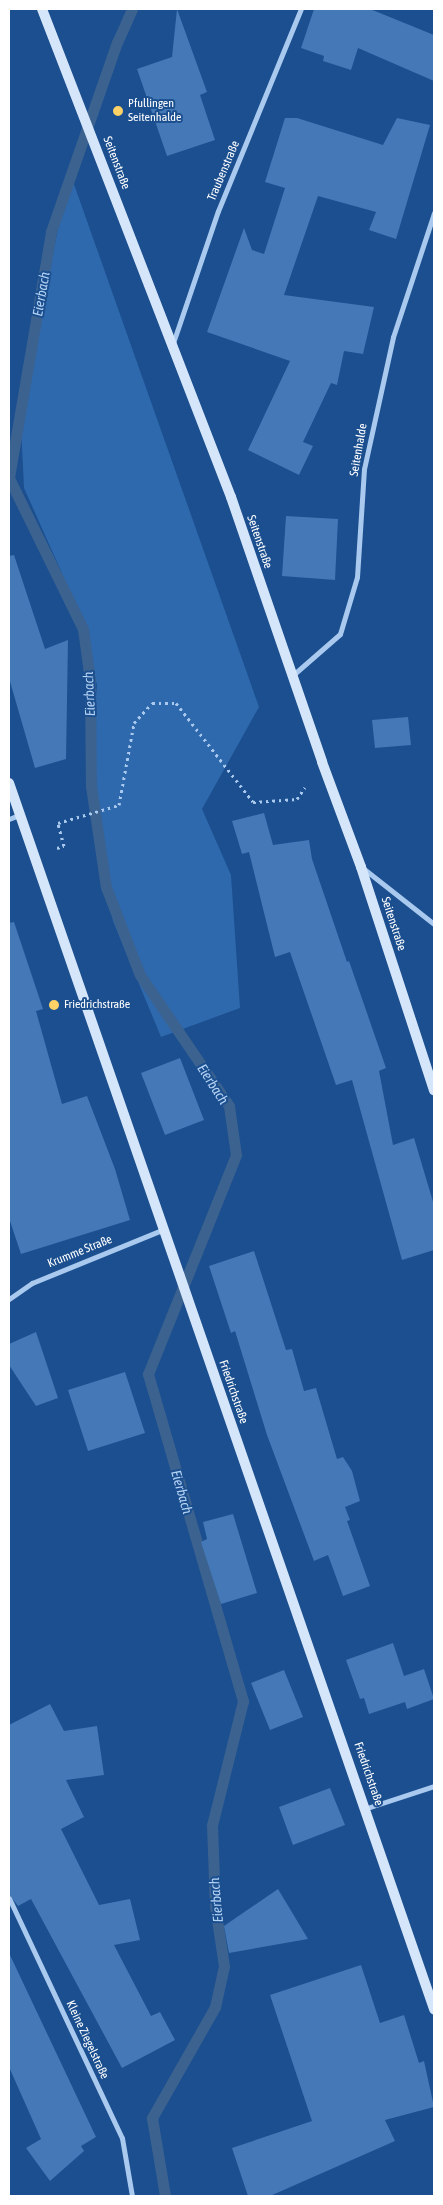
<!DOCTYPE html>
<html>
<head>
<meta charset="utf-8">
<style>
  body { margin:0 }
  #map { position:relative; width:443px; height:2205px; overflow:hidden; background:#1b4f8f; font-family:"Asap Condensed",sans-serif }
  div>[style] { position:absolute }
  .green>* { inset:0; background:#2e69ad }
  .stream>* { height:11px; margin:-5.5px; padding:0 5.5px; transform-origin:5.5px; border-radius:5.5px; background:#3c6290 }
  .building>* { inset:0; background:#4478b7 }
  .path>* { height:3px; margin-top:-1.5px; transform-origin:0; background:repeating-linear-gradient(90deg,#a9c9ee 0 2.5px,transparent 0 6.5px) }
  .minor>* { height:5px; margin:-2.5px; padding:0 2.5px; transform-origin:2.5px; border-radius:2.5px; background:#a9c9ee }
  .secondary>* { height:10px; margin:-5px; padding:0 5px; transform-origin:5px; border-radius:5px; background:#d6e6fa }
  .dots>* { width:14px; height:14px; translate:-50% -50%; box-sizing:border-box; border:2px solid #1b4f8f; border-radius:50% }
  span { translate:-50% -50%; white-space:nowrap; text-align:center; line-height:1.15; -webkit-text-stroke:4px #1b4f8f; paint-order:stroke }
  .poi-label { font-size:12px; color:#fff }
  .left { translate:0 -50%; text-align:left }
  .street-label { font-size:12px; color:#fff }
  .water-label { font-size:14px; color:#b5d3f5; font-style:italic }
  .frame { position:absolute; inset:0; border:10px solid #fff; pointer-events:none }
</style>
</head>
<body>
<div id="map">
  <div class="green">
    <i style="clip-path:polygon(70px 173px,259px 707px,202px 809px,231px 875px,240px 1008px,161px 1037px,113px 921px,88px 788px,97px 685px,61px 571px,24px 488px,20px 407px)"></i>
  </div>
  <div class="stream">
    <i style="left:132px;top:9px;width:36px;rotate:114deg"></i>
    <i style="left:117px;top:42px;width:201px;rotate:109.2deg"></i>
    <i style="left:51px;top:232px;width:250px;rotate:99.7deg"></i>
    <i style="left:9px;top:478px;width:168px;rotate:63.9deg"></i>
    <i style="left:83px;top:629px;width:51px;rotate:82.2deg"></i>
    <i style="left:90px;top:680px;width:106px;rotate:89.5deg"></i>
    <i style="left:91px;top:786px;width:102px;rotate:81.6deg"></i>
    <i style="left:106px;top:887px;width:94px;rotate:68.9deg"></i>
    <i style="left:140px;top:975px;width:158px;rotate:55.8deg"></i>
    <i style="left:229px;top:1106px;width:49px;rotate:81.9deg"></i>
    <i style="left:236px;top:1155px;width:236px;rotate:111.9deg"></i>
    <i style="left:148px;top:1374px;width:341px;rotate:73.8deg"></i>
    <i style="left:243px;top:1701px;width:128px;rotate:104deg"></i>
    <i style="left:212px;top:1825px;width:81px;rotate:87.9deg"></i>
    <i style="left:215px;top:1906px;width:61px;rotate:81.5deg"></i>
    <i style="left:224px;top:1966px;width:42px;rotate:102.4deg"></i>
    <i style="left:215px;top:2007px;width:128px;rotate:119.6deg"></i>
    <i style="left:152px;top:2118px;width:79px;rotate:80.5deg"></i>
  </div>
  <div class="building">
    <i style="clip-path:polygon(177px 9px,207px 92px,200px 95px,215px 140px,167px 156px,137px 69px,172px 57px)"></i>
    <i style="clip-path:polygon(314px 9px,370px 9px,434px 35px,434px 81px,358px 48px,351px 70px,323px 61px,324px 56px,301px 48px)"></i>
    <i style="clip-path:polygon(285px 118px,297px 118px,383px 145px,397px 118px,430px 125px,396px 239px,369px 230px,376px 212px,318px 196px,284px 295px,374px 307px,363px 354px,344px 351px,337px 385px,331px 383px,303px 442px,313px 446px,299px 475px,248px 450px,290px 361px,207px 332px,244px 228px,252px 250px,264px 254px,285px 188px,265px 182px)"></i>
    <i style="clip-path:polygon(286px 516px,338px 519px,335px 580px,282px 576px)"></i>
    <i style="clip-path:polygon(14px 555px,45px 649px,68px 640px,66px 759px,35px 768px,9px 678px,9px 556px)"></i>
    <i style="clip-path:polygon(408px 717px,411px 745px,375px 748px,372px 720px)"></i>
    <i style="clip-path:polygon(264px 813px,273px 845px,309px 840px,312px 859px,347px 962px,349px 961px,386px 1068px,379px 1071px,393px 1145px,414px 1138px,434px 1205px,434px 1250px,402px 1260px,352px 1080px,336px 1085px,290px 952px,275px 957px,249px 852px,242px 854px,232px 821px)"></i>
    <i style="clip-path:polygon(14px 922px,43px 1009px,36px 1011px,62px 1104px,87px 1096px,115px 1169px,130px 1220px,21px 1254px,9px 1218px,9px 923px)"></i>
    <i style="clip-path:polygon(180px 1058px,204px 1120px,165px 1135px,141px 1073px)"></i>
    <i style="clip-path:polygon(254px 1251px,286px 1350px,292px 1349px,304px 1391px,316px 1388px,337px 1459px,343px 1457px,352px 1471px,360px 1501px,345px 1507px,350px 1520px,347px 1521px,370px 1586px,343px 1596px,328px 1555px,314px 1561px,267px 1435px,235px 1331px,231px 1333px,209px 1266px)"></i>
    <i style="clip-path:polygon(36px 1332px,58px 1398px,36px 1406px,9px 1365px,9px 1344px)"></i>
    <i style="clip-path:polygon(125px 1372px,145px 1433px,88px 1451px,68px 1390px)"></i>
    <i style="clip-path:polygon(233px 1514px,257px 1593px,221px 1604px,201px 1542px,207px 1539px,203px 1522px)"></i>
    <i style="clip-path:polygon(393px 1643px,404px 1676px,424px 1669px,434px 1699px,407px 1709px,405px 1702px,369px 1714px,364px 1698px,360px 1699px,346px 1660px)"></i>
    <i style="clip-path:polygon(284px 1670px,303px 1717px,270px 1730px,251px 1683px)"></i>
    <i style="clip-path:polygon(50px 1704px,64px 1731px,97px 1726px,104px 1775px,66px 1780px,84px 1817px,61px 1829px,99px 1905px,130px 1899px,140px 1940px,114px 1945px,151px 2016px,160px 2012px,175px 2040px,122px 2068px,31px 1899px,18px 1906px,9px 1894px,9px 1725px)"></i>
    <i style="clip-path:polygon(330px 1788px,345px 1825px,293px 1845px,279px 1807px)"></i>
    <i style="clip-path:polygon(278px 1889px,308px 1939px,229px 1953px,224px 1926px)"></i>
    <i style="clip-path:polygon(9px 1953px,96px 2137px,81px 2146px,84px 2151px,50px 2181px,26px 2148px,41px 2139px,9px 2067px)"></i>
    <i style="clip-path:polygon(361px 1965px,380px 2023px,404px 2015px,419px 2063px,424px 2061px,434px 2107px,385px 2120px,395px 2141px,270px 2196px,248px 2196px,232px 2148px,312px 2121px,270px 1995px)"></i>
  </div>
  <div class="path">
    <i style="left:57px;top:848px;width:7px;rotate:-16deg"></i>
    <i style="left:64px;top:846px;width:24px;rotate:-105deg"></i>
    <i style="left:58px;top:823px;width:64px;rotate:-16.4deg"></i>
    <i style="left:119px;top:805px;width:83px;rotate:-79.6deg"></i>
    <i style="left:134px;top:723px;width:27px;rotate:-48deg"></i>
    <i style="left:152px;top:703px;width:24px"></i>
    <i style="left:176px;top:703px;width:125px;rotate:52.1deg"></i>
    <i style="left:253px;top:802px;width:44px;rotate:-3.9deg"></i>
    <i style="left:297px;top:799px;width:14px;rotate:-56deg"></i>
  </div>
  <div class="minor">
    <i style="left:173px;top:343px;width:139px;rotate:-71.2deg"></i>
    <i style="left:218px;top:211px;width:218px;rotate:-67.7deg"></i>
    <i style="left:293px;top:675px;width:62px;rotate:-41.1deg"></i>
    <i style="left:340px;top:634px;width:59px;rotate:-73.4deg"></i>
    <i style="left:357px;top:577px;width:108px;rotate:-86.3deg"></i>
    <i style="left:364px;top:469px;width:135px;rotate:-77.6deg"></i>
    <i style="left:393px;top:337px;width:131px;rotate:-71.7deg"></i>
    <i style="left:9px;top:819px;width:11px;rotate:-22deg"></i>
    <i style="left:364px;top:869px;width:89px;rotate:38.2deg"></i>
    <i style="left:9px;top:1299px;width:28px;rotate:-35deg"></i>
    <i style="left:32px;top:1283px;width:140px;rotate:-22.2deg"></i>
    <i style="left:367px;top:1808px;width:71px;rotate:-18.2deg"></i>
    <i style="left:9px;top:1898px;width:265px;rotate:64.8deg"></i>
    <i style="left:122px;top:2138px;width:59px;rotate:80.2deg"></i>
  </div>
  <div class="secondary">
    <i style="left:42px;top:9px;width:523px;rotate:68.83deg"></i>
    <i style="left:231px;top:497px;width:280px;rotate:71deg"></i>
    <i style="left:322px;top:762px;width:112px;rotate:69.6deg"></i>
    <i style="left:361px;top:867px;width:235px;rotate:71.9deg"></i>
    <i style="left:9px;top:783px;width:1298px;rotate:70.88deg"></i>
  </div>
  <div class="dots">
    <i style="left:118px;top:111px;background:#ffd166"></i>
    <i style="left:54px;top:1005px;background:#ffd166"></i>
  </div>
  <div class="poi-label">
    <span class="left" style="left:128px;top:111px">Pfullingen<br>Seitenhalde</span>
    <span class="left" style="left:64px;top:1005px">Friedrichstraße</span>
  </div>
  <div class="street-label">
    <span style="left:116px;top:163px;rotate:69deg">Seitenstraße</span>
    <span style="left:224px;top:171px;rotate:-67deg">Traubenstraße</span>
    <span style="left:359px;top:450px;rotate:-80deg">Seitenhalde</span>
    <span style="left:259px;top:542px;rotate:71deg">Seitenstraße</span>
    <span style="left:393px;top:924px;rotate:72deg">Seitenstraße</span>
    <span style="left:80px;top:1252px;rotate:-22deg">Krumme Straße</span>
    <span style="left:233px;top:1392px;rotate:71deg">Friedrichstraße</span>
    <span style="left:368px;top:1774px;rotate:71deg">Friedrichstraße</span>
    <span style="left:87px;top:2040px;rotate:65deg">Kleine Ziegelstraße</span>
  </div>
  <div class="water-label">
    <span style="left:41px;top:294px;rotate:-80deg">Eierbach</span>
    <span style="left:89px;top:694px;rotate:-93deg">Eierbach</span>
    <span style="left:213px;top:1084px;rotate:57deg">Eierbach</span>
    <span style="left:182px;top:1492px;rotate:74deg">Eierbach</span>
    <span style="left:216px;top:1900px;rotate:-95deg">Eierbach</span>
  </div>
  <div class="frame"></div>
</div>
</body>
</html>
